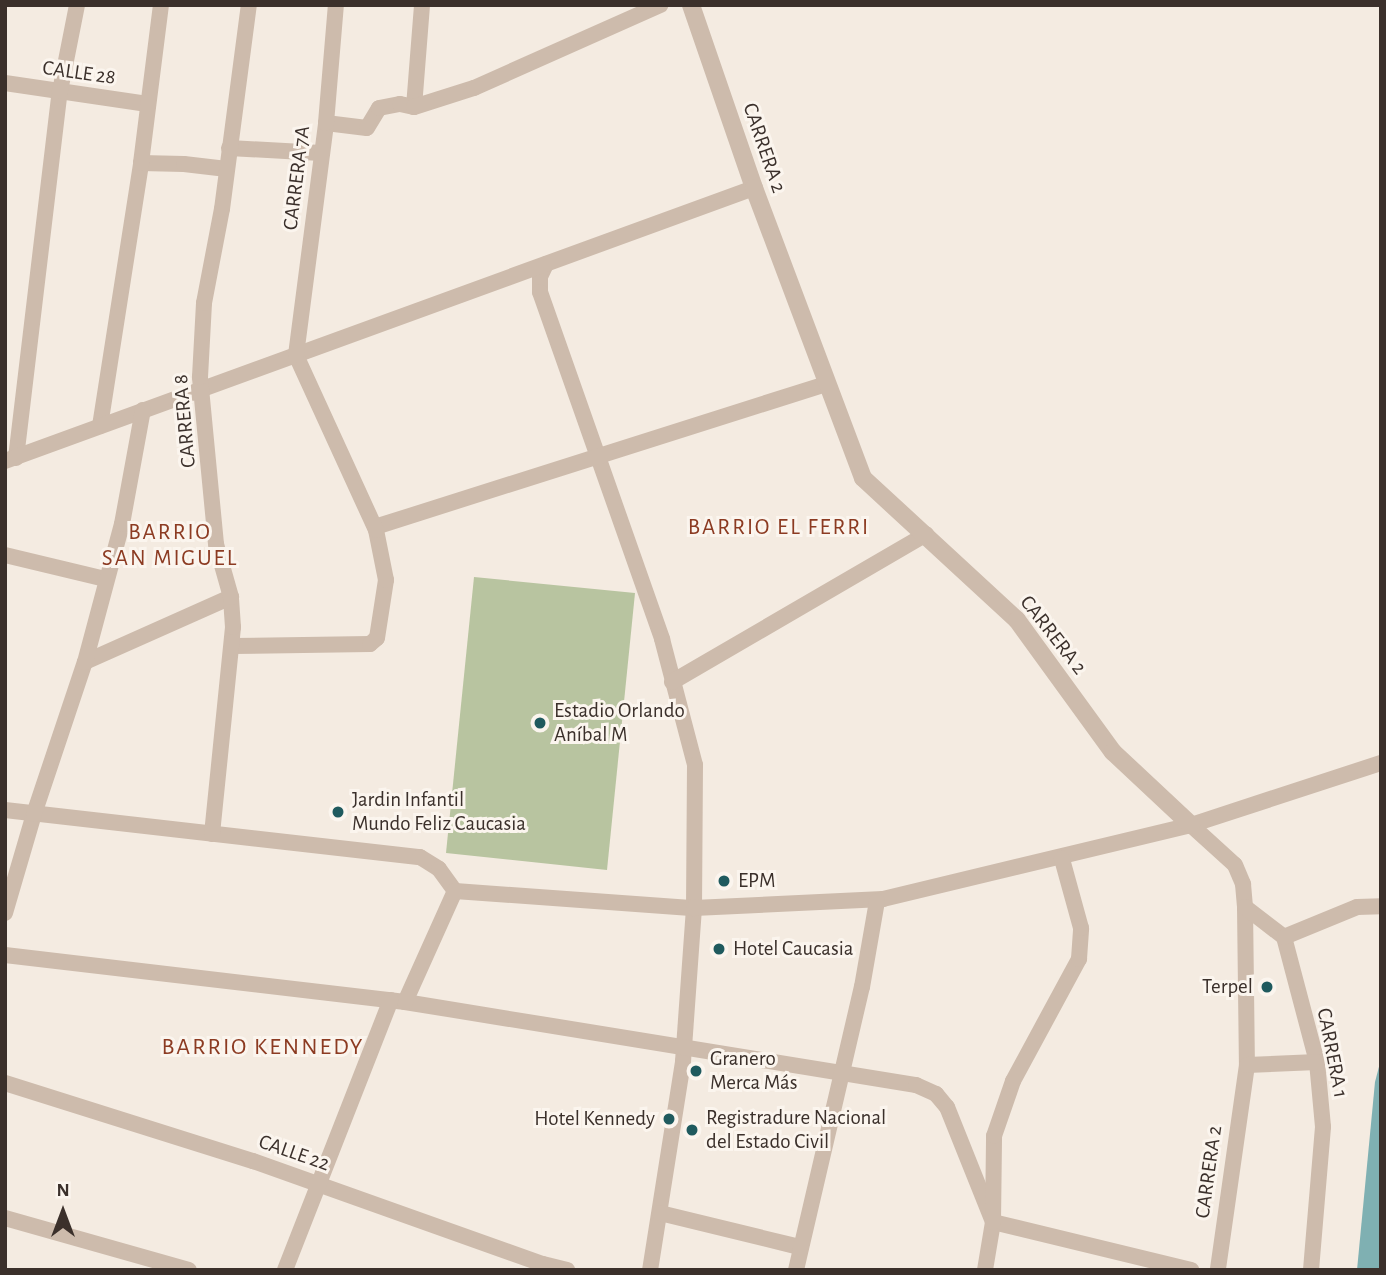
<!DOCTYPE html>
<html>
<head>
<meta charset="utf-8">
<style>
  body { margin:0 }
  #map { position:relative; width:1386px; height:1275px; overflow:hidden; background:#f4ebe1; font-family:"Alegreya Sans",sans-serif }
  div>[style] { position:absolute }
  .green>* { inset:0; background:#b8c4a0 }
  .water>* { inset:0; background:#7fb0b2 }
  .minor>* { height:16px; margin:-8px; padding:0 8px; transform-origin:8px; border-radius:8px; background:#cdbbac }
  .tertiary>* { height:18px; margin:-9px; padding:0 9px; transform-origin:9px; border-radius:9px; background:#cdbbac }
  .dots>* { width:19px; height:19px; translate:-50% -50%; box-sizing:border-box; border:4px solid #fbf5ee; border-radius:50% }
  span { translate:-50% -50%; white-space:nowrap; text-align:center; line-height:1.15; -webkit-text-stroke:6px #fbf5ee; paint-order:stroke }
  .street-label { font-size:21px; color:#3b302b }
  .poi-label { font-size:21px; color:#3b302b }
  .left { translate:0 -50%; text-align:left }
  .right { translate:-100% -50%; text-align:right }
  .neighbourhood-label { font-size:23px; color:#8c3b22; letter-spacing:2px }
  .quarter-label { font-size:24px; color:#8c3b22; letter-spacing:2px }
  .frame { position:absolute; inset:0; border:7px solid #3b302b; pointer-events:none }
  .north { position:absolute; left:28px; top:1177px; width:70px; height:70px; -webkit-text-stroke:5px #fbf5ee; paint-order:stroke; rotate:0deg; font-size:19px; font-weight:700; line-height:28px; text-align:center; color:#3b302b }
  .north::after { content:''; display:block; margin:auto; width:24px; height:32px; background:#3b302b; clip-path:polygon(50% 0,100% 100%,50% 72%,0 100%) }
</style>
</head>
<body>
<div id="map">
  <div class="green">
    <i style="clip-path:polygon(474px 577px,635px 593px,607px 870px,446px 853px)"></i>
  </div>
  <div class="water">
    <i style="clip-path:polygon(1381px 1059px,1381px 1270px,1357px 1270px,1375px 1082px)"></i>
  </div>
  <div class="minor">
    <i style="left:5px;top:83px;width:144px;rotate:8.4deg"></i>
    <i style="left:414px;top:107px;width:102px;rotate:-85.5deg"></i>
    <i style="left:326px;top:123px;width:41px;rotate:7deg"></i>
    <i style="left:367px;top:128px;width:23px;rotate:-59deg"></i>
    <i style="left:379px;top:108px;width:21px;rotate:-11deg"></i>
    <i style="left:400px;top:104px;width:14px;rotate:12deg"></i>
    <i style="left:414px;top:107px;width:63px;rotate:-17.6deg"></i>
    <i style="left:474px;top:88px;width:204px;rotate:-24deg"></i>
    <i style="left:229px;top:148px;width:92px;rotate:3.1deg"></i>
    <i style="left:141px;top:163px;width:43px;rotate:1.3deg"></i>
    <i style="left:184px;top:164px;width:43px;rotate:6.6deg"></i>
    <i style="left:546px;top:264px;width:14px;rotate:115deg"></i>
    <i style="left:540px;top:277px;width:15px;rotate:90deg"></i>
    <i style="left:540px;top:292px;width:368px;rotate:70.6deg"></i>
    <i style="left:662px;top:639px;width:130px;rotate:75.3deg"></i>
    <i style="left:695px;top:765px;width:143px;rotate:90.4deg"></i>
    <i style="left:694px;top:908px;width:154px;rotate:94.1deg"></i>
    <i style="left:683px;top:1062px;width:211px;rotate:99deg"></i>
    <i style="left:100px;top:426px;width:266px;rotate:-81.1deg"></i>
    <i style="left:141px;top:163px;width:159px;rotate:-82.8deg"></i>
    <i style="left:16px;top:458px;width:370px;rotate:-83.2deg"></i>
    <i style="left:60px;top:91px;width:88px;rotate:-78.8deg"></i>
    <i style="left:5px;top:461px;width:797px;rotate:-20.03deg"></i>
    <i style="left:375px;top:527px;width:472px;rotate:-17.6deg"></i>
    <i style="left:5px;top:555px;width:103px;rotate:13.5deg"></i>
    <i style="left:232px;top:646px;width:138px;rotate:-0.8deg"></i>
    <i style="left:370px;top:644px;width:9px;rotate:-41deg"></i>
    <i style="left:377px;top:638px;width:59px;rotate:-81.2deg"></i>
    <i style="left:386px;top:580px;width:51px;rotate:-101.3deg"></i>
    <i style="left:376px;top:530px;width:192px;rotate:-114.6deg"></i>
    <i style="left:296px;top:355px;width:234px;rotate:-82.6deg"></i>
    <i style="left:326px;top:123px;width:118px;rotate:-85.2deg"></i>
    <i style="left:85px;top:662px;width:160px;rotate:-24deg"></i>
    <i style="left:672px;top:682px;width:294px;rotate:-30.2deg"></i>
    <i style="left:5px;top:810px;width:418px;rotate:6.5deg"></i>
    <i style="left:420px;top:857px;width:22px;rotate:32deg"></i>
    <i style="left:439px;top:869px;width:27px;rotate:54deg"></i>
    <i style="left:455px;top:891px;width:240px;rotate:4.1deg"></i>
    <i style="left:694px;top:908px;width:189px;rotate:-2.7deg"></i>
    <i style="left:883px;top:899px;width:317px;rotate:-13.5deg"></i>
    <i style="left:1191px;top:825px;width:200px;rotate:-18.1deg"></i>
    <i style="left:1191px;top:825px;width:59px;rotate:42.3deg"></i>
    <i style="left:1235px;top:865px;width:21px;rotate:67deg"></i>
    <i style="left:1243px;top:884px;width:23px;rotate:85deg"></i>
    <i style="left:1245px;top:907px;width:158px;rotate:89.3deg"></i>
    <i style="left:1247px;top:1065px;width:207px;rotate:98.1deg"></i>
    <i style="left:212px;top:834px;width:208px;rotate:-84.2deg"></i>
    <i style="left:233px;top:627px;width:30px;rotate:-94deg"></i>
    <i style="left:231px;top:597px;width:55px;rotate:-105.8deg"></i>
    <i style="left:216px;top:544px;width:168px;rotate:-95.5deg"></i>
    <i style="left:200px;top:377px;width:74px;rotate:-86.9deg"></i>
    <i style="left:204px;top:303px;width:96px;rotate:-79.2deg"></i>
    <i style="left:222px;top:209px;width:206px;rotate:-82.5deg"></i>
    <i style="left:1245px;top:907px;width:49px;rotate:37.6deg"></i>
    <i style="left:1284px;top:937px;width:129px;rotate:75.2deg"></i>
    <i style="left:1317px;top:1062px;width:65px;rotate:84.7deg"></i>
    <i style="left:1323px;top:1127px;width:144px;rotate:94.8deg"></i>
    <i style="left:5px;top:913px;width:103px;rotate:-73.7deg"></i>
    <i style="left:34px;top:814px;width:160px;rotate:-71.5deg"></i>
    <i style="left:85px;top:662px;width:143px;rotate:-75deg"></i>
    <i style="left:122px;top:524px;width:116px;rotate:-79.6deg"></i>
    <i style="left:1284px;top:937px;width:79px;rotate:-22.3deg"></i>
    <i style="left:1357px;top:907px;width:24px;rotate:-2deg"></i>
    <i style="left:5px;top:955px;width:403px;rotate:6.7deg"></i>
    <i style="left:405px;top:1002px;width:518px;rotate:9.23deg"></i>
    <i style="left:916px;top:1085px;width:22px;rotate:24deg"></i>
    <i style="left:936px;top:1094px;width:17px;rotate:50deg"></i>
    <i style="left:947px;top:1107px;width:124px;rotate:68.2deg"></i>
    <i style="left:993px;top:1222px;width:204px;rotate:13.6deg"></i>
    <i style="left:405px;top:1002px;width:122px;rotate:-65.8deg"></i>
    <i style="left:1247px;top:1065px;width:70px;rotate:-2.5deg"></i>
    <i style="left:5px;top:1083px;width:260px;rotate:17.5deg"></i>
    <i style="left:253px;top:1161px;width:308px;rotate:19.6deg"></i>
    <i style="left:543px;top:1264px;width:25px;rotate:14deg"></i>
    <i style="left:660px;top:1213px;width:143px;rotate:13.7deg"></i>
    <i style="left:5px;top:1218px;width:191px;rotate:15.8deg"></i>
    <i style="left:285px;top:1270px;width:290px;rotate:-68.6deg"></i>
    <i style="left:796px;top:1270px;width:291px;rotate:-76.9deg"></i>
    <i style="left:862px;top:987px;width:87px;rotate:-80.1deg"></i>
    <i style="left:985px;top:1270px;width:49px;rotate:-80.5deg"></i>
    <i style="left:993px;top:1222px;width:86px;rotate:-89.3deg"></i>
    <i style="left:994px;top:1136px;width:58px;rotate:-70.9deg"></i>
    <i style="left:1013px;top:1081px;width:139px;rotate:-61.6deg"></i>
    <i style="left:1079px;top:959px;width:31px;rotate:-86deg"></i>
    <i style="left:1081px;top:928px;width:72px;rotate:-105.4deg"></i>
  </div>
  <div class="tertiary">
    <i style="left:691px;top:5px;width:194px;rotate:71deg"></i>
    <i style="left:754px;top:188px;width:310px;rotate:69.4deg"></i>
    <i style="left:863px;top:478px;width:209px;rotate:42.7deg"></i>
    <i style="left:1017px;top:620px;width:163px;rotate:54deg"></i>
    <i style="left:1113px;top:752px;width:107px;rotate:43.1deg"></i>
  </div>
  <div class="dots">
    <i style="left:540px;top:723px;background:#1f5a5e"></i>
    <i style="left:338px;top:812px;background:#1f5a5e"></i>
    <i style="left:724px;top:881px;background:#1f5a5e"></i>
    <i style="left:719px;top:949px;background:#1f5a5e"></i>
    <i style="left:1267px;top:987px;background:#1f5a5e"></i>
    <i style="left:696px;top:1071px;background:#1f5a5e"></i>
    <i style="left:669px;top:1119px;background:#1f5a5e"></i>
    <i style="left:692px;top:1130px;background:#1f5a5e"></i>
  </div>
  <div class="street-label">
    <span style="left:79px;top:73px;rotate:8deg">CALLE 28</span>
    <span style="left:764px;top:148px;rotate:71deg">CARRERA 2</span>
    <span style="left:297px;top:178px;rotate:-83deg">CARRERA 7A</span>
    <span style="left:185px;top:421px;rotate:-95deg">CARRERA 8</span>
    <span style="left:1053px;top:635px;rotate:52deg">CARRERA 2</span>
    <span style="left:1332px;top:1053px;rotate:79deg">CARRERA 1</span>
    <span style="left:294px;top:1153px;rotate:19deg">CALLE 22</span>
    <span style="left:1209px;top:1172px;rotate:-82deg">CARRERA 2</span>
  </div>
  <div class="poi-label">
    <span class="left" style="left:554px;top:723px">Estadio Orlando<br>Aníbal M</span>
    <span class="left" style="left:352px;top:812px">Jardin Infantil<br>Mundo Feliz Caucasia</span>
    <span class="left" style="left:738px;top:881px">EPM</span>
    <span class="left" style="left:733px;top:949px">Hotel Caucasia</span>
    <span class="right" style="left:1253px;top:987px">Terpel</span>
    <span class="left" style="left:710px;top:1071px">Granero<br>Merca Más</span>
    <span class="left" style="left:706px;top:1130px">Registradure Nacional<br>del Estado Civil</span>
    <span class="right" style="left:655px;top:1119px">Hotel Kennedy</span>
  </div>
  <div class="neighbourhood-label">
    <span style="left:779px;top:528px">BARRIO EL FERRI</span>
    <span style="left:170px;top:546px">BARRIO<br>SAN MIGUEL</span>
  </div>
  <div class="quarter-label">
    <span style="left:263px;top:1048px">BARRIO KENNEDY</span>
  </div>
  <div class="frame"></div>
  <div class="north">N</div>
</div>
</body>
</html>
